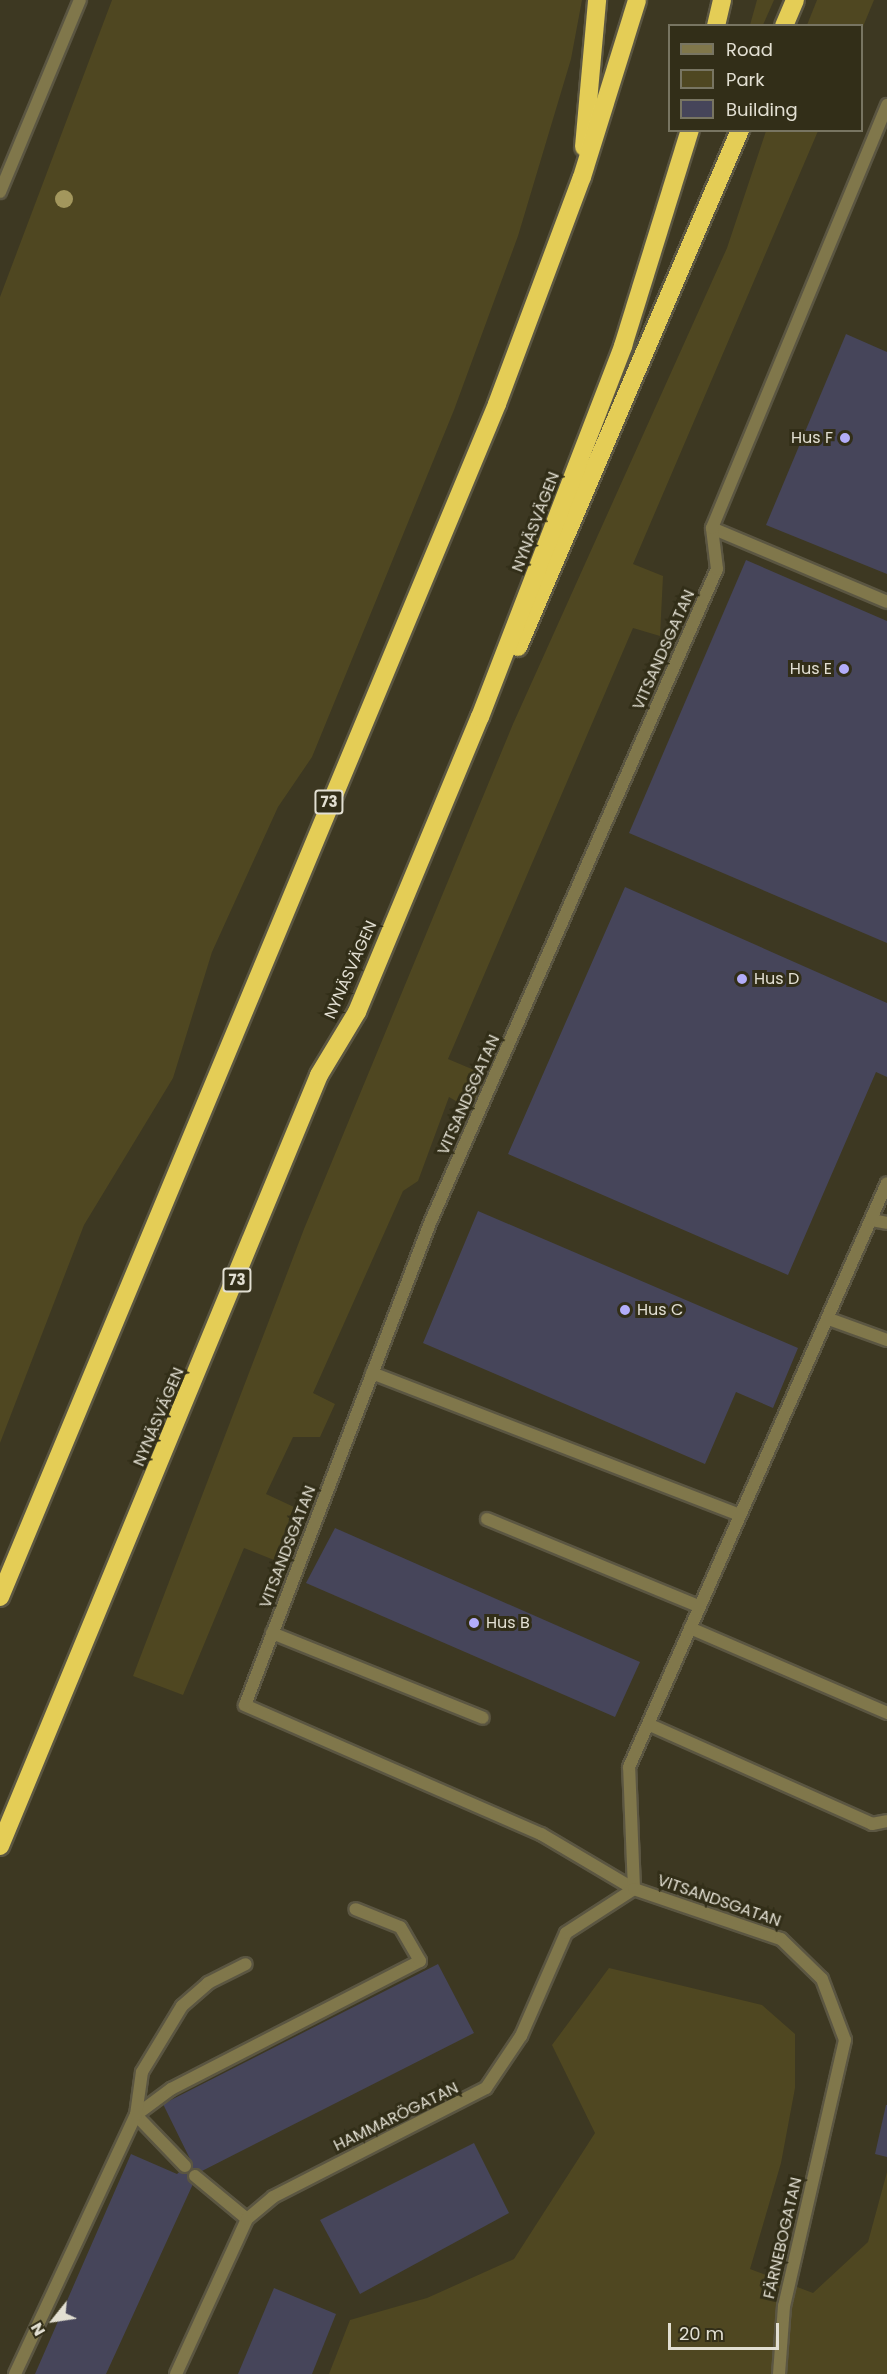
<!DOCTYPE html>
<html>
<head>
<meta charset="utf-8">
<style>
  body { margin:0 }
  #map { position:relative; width:887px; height:2374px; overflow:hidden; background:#3d3822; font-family:Poppins,sans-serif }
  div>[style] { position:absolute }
  .green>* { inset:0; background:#4f4721 }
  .building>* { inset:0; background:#46455a }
  .roads { filter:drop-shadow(2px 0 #5b5642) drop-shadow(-2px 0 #5b5642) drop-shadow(0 2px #5b5642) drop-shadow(0 -2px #5b5642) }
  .service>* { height:12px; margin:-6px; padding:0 6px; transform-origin:6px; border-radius:6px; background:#80774b }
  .minor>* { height:12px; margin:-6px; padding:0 6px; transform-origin:6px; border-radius:6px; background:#80774b }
  .motorway>* { height:18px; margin:-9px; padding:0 9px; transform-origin:9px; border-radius:9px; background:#e4cd56 }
  .trees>* { width:18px; height:18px; margin:-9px; border-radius:50%; background:#a3975d }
  .dots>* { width:16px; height:16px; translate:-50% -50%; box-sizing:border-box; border:3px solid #322e18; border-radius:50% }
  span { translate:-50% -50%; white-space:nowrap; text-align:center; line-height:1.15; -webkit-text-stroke:6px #322e18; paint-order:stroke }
  .shield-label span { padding:2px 4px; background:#322e18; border:2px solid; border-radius:4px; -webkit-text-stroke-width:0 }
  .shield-label { font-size:15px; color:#e2dfd2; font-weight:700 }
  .poi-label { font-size:16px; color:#e2dfd2 }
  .right { translate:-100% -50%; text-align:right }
  .left { translate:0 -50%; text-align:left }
  .street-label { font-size:16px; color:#e2dfd2 }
  .legend { position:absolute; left:668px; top:24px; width:195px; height:108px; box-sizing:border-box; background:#322e18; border:2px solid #787562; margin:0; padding:8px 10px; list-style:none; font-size:18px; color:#e2dfd2 }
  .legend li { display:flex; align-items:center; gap:12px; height:30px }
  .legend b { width:30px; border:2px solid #787562 }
  .north { position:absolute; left:24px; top:2290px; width:60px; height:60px; -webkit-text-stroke:4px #322e18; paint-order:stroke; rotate:240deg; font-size:16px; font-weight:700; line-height:24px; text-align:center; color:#e2dfd2 }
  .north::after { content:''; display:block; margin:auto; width:21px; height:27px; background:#e2dfd2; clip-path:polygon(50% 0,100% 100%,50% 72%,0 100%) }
  .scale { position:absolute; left:668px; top:2323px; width:111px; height:27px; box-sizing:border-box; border:3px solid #e2dfd2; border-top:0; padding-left:8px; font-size:18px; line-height:21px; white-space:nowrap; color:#e2dfd2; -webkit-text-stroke:4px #322e18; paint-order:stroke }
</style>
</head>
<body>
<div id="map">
  <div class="green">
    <i style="clip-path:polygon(112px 0,582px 0,571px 59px,518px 236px,454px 410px,312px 757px,278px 807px,212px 952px,173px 1078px,84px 1225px,0 1443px,0 297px)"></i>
    <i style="clip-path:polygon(757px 0,774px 0,763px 25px,750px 25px)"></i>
    <i style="clip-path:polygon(817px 0,874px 0,862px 29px,807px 25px)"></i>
    <i style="clip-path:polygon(766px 131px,818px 131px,633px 564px,663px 576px,660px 636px,633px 628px,448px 1059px,486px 1075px,471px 1110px,449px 1097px,418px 1181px,403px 1191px,313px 1393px,335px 1404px,320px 1437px,293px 1437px,266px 1494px,294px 1507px,274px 1560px,244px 1548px,183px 1695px,133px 1676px,304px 1229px,513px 724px,727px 248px)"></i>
    <i style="clip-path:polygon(609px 1968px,762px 2005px,795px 2034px,795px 2088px,781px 2163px,750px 2269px,813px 2293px,868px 2242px,887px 2172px,887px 2374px,329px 2374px,350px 2320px,427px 2298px,514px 2259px,595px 2133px,552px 2045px)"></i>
  </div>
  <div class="building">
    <i style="clip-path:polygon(846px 334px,887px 352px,887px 574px,766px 525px)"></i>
    <i style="clip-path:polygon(746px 560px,887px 621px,887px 943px,629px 833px)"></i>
    <i style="clip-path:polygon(625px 887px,887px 1003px,887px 1077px,876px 1072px,788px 1275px,508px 1154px)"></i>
    <i style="clip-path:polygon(478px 1211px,798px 1348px,773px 1408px,736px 1392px,705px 1464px,423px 1343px)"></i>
    <i style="clip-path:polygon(335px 1528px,640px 1662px,615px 1717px,306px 1583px)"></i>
    <i style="clip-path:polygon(438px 1964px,474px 2033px,198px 2173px,106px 2374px,35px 2374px,131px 2154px,177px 2174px,191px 2161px,163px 2104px)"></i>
    <i style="clip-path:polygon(886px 2105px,887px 2105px,887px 2157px,875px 2154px)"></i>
    <i style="clip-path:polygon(474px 2143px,509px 2213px,360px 2294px,320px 2220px)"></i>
    <i style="clip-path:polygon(274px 2288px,336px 2314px,312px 2374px,238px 2374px)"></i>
  </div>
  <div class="roads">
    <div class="service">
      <i style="left:712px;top:528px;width:190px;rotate:22.9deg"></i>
      <i style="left:872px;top:1220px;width:15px;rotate:11deg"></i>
      <i style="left:829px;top:1319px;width:62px;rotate:19.9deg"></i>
      <i style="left:372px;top:1373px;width:392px;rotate:21.1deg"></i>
      <i style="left:487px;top:1519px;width:228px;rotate:22.4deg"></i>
      <i style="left:690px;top:1628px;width:215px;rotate:23.3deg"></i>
      <i style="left:272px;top:1633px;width:227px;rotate:21.9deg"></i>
      <i style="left:650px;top:1725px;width:243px;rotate:24deg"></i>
      <i style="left:872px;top:1824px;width:15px;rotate:-11deg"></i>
      <i style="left:634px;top:1889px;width:108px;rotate:-149.4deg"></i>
      <i style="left:541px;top:1834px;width:323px;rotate:-156.5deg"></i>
      <i style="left:245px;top:1705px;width:516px;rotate:-69deg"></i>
      <i style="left:430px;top:1223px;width:714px;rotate:-66.31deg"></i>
      <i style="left:717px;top:569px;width:41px;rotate:-97deg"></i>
      <i style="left:712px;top:528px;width:458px;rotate:-67.5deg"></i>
      <i style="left:634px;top:1889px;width:122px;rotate:-92.3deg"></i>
      <i style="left:629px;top:1767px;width:638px;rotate:-66.17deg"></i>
      <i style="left:185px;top:2166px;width:71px;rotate:-133.9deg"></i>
      <i style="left:136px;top:2115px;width:44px;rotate:-36.6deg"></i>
      <i style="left:171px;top:2089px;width:280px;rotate:-27.2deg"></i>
      <i style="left:420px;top:1961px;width:39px;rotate:-120deg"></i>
      <i style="left:400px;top:1927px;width:48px;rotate:-158.2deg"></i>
      <i style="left:195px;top:2176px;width:67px;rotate:39.6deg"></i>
      <i style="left:15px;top:2374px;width:286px;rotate:-65deg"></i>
      <i style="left:136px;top:2115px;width:43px;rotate:-82.1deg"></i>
      <i style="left:142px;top:2072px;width:77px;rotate:-58.8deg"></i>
      <i style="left:182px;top:2006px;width:35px;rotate:-41deg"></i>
      <i style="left:208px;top:1983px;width:42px;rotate:-26.6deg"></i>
    </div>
    <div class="minor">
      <i style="left:0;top:192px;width:208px;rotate:-67.4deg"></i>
      <i style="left:176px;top:2374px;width:170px;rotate:-65.4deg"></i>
      <i style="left:247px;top:2219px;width:34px;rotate:-40deg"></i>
      <i style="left:273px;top:2197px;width:239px;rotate:-27.1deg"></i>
      <i style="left:486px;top:2088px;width:63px;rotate:-56.1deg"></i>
      <i style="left:521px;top:2036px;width:112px;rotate:-66.4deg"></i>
      <i style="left:566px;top:1933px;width:81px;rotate:-32.9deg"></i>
      <i style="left:634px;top:1889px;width:155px;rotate:18.8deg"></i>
      <i style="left:781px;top:1939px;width:57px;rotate:44.3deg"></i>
      <i style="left:822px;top:1979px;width:65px;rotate:69.3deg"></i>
      <i style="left:845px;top:2040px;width:273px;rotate:102.9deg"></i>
      <i style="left:784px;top:2306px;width:68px;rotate:94.2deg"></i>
    </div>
    <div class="motorway">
      <i style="left:716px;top:26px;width:27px;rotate:-77deg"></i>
      <i style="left:784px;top:26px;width:28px;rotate:-67deg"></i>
      <i style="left:584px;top:147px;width:148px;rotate:-84.9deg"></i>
      <i style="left:518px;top:647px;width:563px;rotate:-66.76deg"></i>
      <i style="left:0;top:1597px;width:1292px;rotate:-67.38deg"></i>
      <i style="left:497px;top:404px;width:242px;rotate:-69.5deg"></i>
      <i style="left:582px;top:177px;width:185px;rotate:-72.7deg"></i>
      <i style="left:0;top:1846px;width:834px;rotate:-67.52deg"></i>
      <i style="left:319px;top:1075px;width:74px;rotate:-58.9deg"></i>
      <i style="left:357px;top:1012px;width:320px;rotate:-67.4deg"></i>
      <i style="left:480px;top:717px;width:398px;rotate:-68.9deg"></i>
      <i style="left:623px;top:346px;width:226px;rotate:-72.8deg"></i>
    </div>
  </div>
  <div class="trees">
    <i style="left:64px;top:199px"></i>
  </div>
  <div class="dots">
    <i style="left:845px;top:438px;background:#b3adf9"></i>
    <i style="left:844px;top:669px;background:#b3adf9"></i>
    <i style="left:742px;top:979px;background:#b3adf9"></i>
    <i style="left:625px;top:1310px;background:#b3adf9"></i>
    <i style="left:474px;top:1623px;background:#b3adf9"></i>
  </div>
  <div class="shield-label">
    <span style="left:329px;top:802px">73</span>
    <span style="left:237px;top:1280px">73</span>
  </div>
  <div class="poi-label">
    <span class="right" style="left:833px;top:438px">Hus F</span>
    <span class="right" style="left:832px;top:669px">Hus E</span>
    <span class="left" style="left:754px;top:979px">Hus D</span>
    <span class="left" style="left:637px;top:1310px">Hus C</span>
    <span class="left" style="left:486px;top:1623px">Hus B</span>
  </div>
  <div class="street-label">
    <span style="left:536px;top:522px;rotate:-69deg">NYNÄSVÄGEN</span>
    <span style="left:664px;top:650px;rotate:-66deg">VITSANDSGATAN</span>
    <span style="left:351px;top:970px;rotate:-66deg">NYNÄSVÄGEN</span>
    <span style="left:469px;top:1095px;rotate:-66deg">VITSANDSGATAN</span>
    <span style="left:159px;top:1417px;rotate:-67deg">NYNÄSVÄGEN</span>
    <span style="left:288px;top:1547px;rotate:-69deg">VITSANDSGATAN</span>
    <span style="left:719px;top:1901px;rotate:19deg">VITSANDSGATAN</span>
    <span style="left:396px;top:2117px;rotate:-26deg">HAMMARÖGATAN</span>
    <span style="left:783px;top:2238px;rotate:-77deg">FÄRNEBOGATAN</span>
  </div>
  <ul class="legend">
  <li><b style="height:8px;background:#80774b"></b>Road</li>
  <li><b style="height:16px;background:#4f4721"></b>Park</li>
  <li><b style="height:16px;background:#46455a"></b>Building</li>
  </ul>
  <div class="north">N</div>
  <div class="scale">20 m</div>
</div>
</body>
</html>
